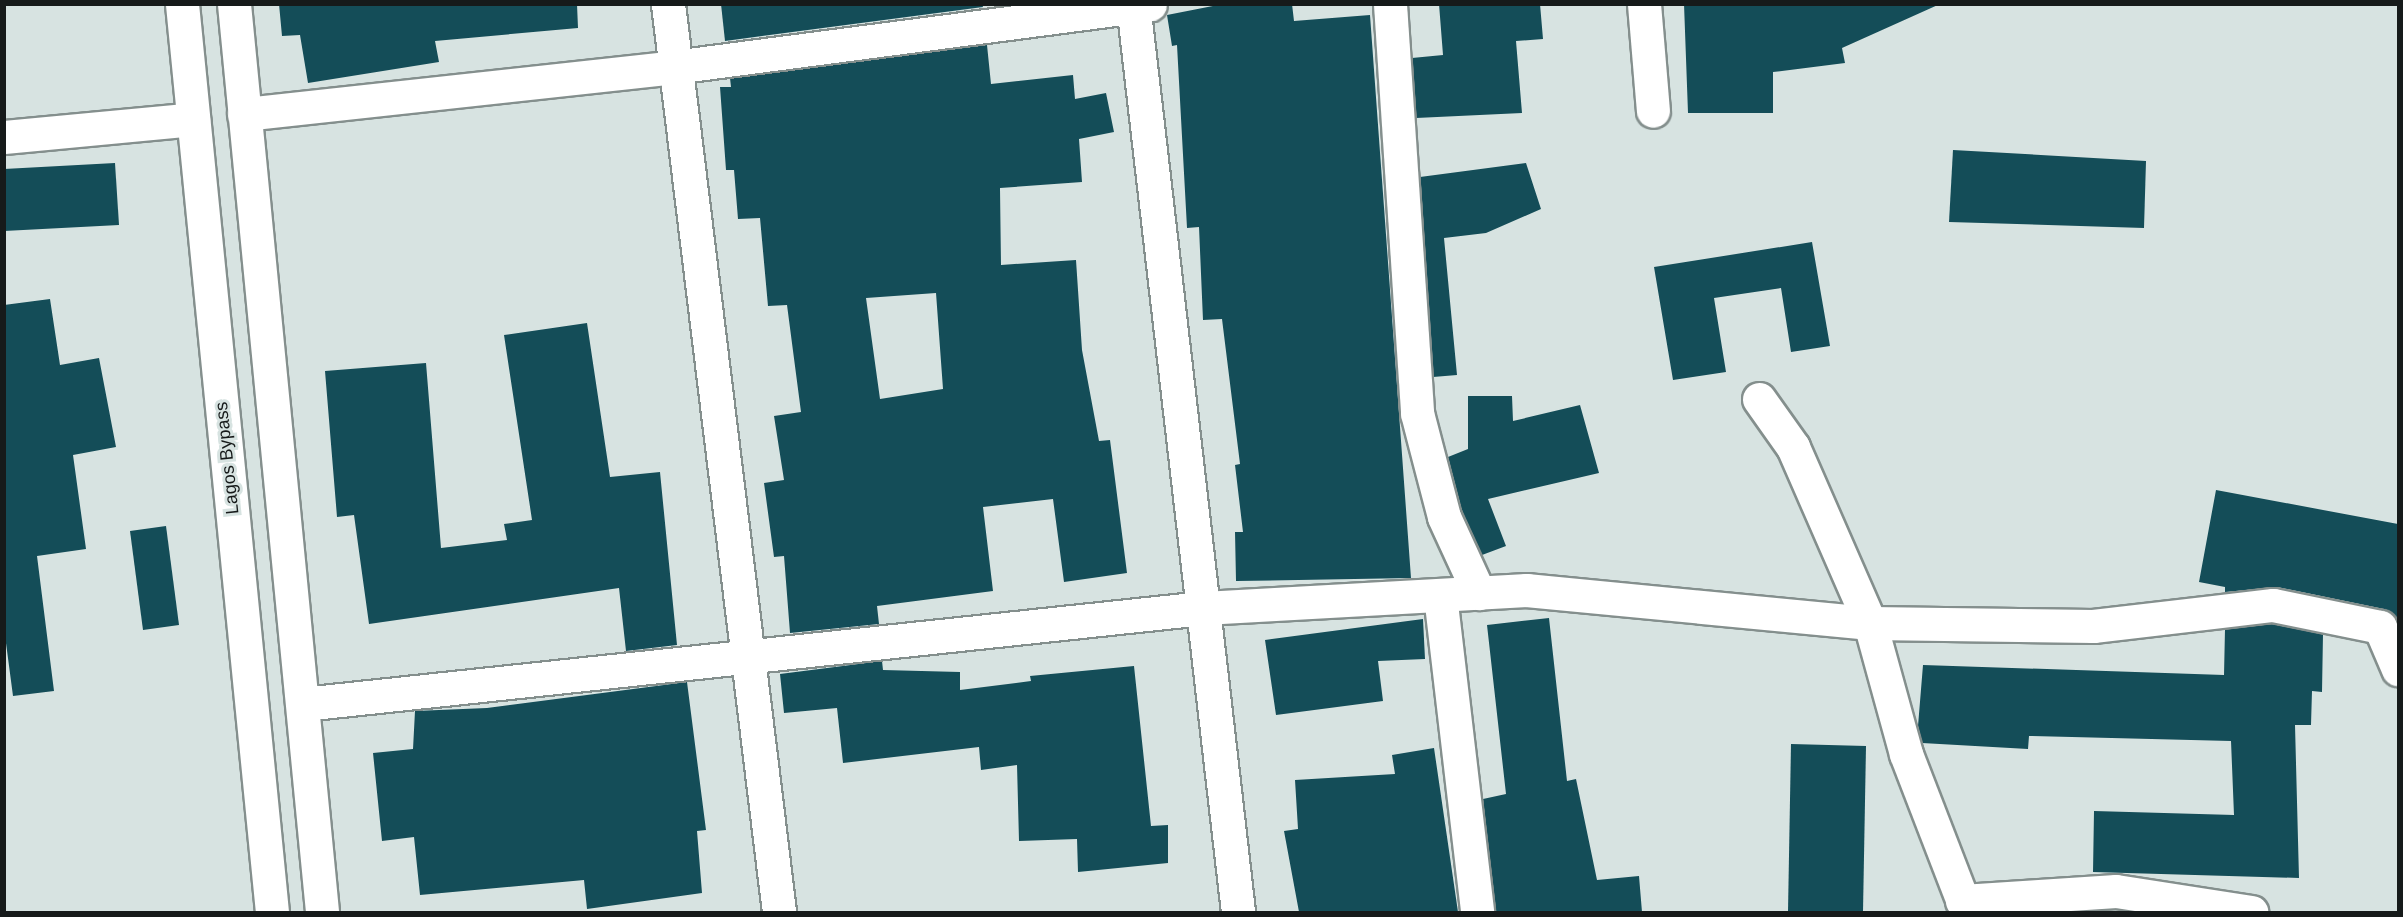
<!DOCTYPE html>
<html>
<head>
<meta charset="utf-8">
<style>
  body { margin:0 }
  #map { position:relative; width:2403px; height:917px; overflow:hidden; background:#d7e3e1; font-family:Arial,sans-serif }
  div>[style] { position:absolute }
  .building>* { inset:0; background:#144d58 }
  .roads { filter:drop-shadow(2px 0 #848f8d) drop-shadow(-2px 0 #848f8d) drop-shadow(0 2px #848f8d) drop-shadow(0 -2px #848f8d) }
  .minor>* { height:33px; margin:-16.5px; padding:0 16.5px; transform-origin:16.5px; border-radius:16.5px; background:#fff }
  .major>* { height:33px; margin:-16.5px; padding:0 16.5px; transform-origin:16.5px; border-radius:16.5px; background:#fff }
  span { translate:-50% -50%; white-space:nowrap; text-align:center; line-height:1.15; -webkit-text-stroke:6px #d7e3e1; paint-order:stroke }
  .street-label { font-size:18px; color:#161a1a }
  .frame { position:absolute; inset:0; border:6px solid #161a1a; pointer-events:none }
</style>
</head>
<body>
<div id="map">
  <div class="building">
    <i style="clip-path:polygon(279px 4px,577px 4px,578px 28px,435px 41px,439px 62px,308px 83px,300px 35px,282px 36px)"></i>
    <i style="clip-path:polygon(721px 4px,982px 4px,983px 7px,725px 41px)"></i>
    <i style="clip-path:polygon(1223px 4px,1292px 4px,1294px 21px,1370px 15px,1411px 578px,1236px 581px,1235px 532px,1243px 532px,1235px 465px,1240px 464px,1222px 319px,1203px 320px,1199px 227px,1187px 228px,1177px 45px,1172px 46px,1167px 15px)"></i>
    <i style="clip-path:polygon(1439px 4px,1540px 4px,1543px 39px,1516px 41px,1522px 113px,1416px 118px,1412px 58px,1443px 55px)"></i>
    <i style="clip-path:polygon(1684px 4px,1940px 4px,1842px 48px,1845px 63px,1773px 72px,1773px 113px,1688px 113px)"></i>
    <i style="clip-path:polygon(evenodd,987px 45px,991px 84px,1073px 75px,1075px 99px,1106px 93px,1114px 132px,1079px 139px,1082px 182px,1000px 188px,1001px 265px,1076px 260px,1082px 350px,1099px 441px,1110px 440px,1127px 573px,1064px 582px,1053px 499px,983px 507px,993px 591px,877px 606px,879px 624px,790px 633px,784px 556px,774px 557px,764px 483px,784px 480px,774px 416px,801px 412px,787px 305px,768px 306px,760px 218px,738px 219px,734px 170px,726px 170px,720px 87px,731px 87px,730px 78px,987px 45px,936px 293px,943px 389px,880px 399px,866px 298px,936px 293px)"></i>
    <i style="clip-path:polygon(1953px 150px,2146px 161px,2144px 228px,1949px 222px)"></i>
    <i style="clip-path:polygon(115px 163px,119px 225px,4px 231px,4px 169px)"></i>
    <i style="clip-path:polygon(1526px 163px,1541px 209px,1486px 233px,1444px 238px,1457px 375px,1433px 377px,1420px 177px)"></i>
    <i style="clip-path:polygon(1812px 242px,1830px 346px,1791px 352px,1781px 288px,1714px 298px,1726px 372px,1673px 380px,1654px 267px)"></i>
    <i style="clip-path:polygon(50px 299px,60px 365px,99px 358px,116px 447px,73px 455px,86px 549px,37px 556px,54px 691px,13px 696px,4px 628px,4px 305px)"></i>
    <i style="clip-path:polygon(587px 323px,610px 477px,660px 472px,677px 645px,626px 651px,619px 588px,369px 624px,354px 515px,337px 517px,325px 371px,426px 363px,441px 548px,507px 540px,504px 524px,532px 520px,504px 335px)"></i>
    <i style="clip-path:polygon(1468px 396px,1512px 396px,1513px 421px,1580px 405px,1599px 473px,1488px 499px,1506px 546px,1482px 555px,1462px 511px,1448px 457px,1468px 449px)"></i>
    <i style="clip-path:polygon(2216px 490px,2398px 524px,2398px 619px,2384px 609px,2277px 587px,2225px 592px,2225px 587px,2199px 582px)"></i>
    <i style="clip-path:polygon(166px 526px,179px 625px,143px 630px,130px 531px)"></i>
    <i style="clip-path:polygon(1549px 618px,1567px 781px,1576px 779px,1597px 880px,1639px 876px,1642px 912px,1495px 912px,1483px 799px,1506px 794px,1487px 625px)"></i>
    <i style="clip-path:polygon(1423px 619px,1425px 659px,1378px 661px,1383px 701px,1276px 715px,1265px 640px)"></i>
    <i style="clip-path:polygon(2272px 624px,2323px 634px,2322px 692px,2312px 691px,2311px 725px,2295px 725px,2299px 878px,2093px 872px,2094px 811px,2234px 815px,2231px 741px,2029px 736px,2028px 749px,1922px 743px,1918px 726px,1923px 665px,2224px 675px,2225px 629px)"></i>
    <i style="clip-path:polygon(882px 661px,883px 670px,960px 672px,960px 690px,1031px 681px,1030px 676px,1134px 666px,1151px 826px,1168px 825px,1168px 863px,1078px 872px,1077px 839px,1019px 841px,1017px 765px,981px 770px,979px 747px,843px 763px,837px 708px,784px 713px,780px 674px)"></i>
    <i style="clip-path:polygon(687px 682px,706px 830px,697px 831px,702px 893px,587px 909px,584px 880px,420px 895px,414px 837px,382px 841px,373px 753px,413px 749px,415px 711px,487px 708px)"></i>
    <i style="clip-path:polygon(1791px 744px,1866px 746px,1863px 912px,1788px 912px)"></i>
    <i style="clip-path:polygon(1434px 748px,1458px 912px,1299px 912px,1284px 831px,1298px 829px,1295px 780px,1395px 774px,1392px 755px)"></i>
  </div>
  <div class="roads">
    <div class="minor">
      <i style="left:668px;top:4px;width:915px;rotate:83.03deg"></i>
      <i style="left:1133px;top:4px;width:914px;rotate:83.4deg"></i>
      <i style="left:1390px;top:4px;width:410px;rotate:86.2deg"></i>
      <i style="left:1417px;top:413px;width:107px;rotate:75.4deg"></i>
      <i style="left:1444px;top:517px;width:84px;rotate:65.3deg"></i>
      <i style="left:1644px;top:4px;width:107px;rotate:85.2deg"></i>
      <i style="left:244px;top:114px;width:433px;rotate:-6.2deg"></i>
      <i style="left:674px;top:67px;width:480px;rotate:-7.5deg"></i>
      <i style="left:4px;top:137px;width:190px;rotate:-5.4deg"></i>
      <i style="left:1759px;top:399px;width:59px;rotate:54.7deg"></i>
      <i style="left:1793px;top:447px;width:192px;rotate:66.4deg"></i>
      <i style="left:1870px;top:623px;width:136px;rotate:74.6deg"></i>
      <i style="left:1906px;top:754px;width:169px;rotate:68.9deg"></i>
      <i style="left:1440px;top:595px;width:319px;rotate:83.3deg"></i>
      <i style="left:303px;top:704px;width:905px;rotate:-6.09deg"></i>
      <i style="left:1203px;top:608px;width:324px;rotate:-3.2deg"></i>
      <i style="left:1526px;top:590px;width:346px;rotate:5.5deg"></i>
      <i style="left:1870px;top:623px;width:223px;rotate:0.8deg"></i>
      <i style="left:2093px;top:626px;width:181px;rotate:-6.7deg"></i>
      <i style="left:2273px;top:605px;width:109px;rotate:11.6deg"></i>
      <i style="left:2380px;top:627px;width:46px;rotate:66.8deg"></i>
      <i style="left:1962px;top:901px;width:154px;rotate:-3.7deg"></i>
      <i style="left:2116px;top:891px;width:137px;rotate:8.8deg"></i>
    </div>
    <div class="major">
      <i style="left:182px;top:4px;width:912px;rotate:84.34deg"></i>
      <i style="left:234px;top:4px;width:912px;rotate:84.46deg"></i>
    </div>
  </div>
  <div class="street-label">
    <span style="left:227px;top:458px;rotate:-96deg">Lagos Bypass</span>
  </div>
  <div class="frame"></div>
</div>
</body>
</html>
